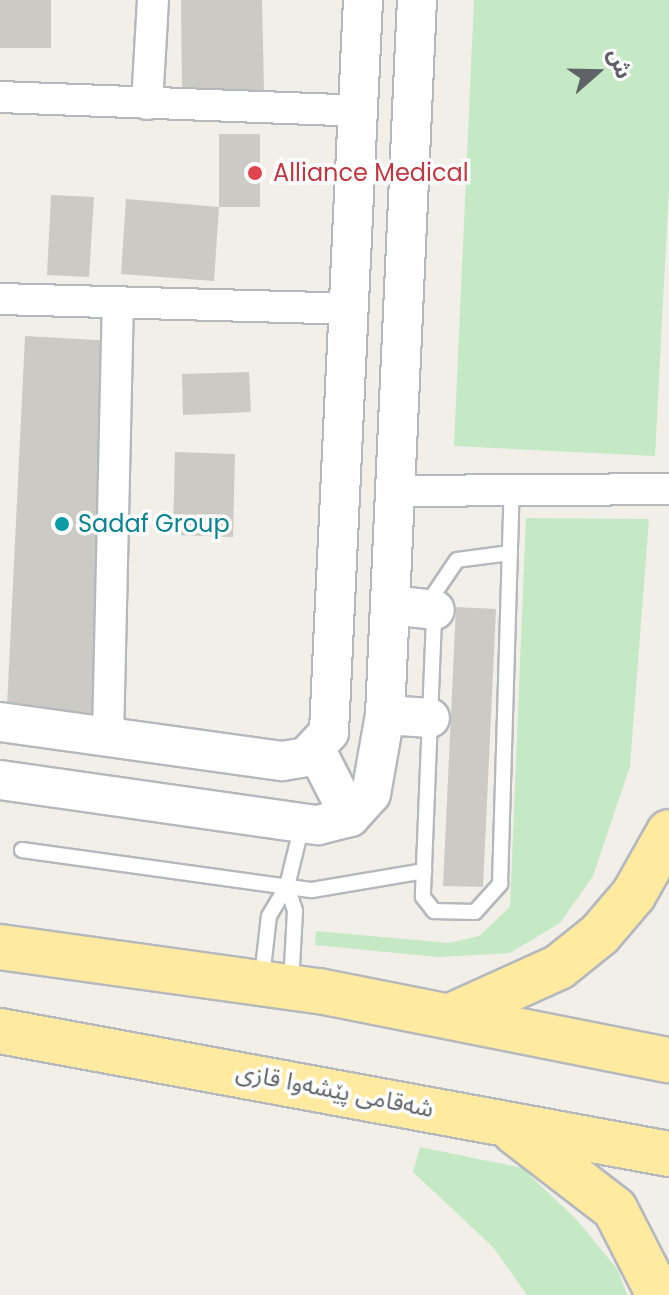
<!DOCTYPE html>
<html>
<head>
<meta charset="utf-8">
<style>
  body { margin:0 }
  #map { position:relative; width:669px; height:1295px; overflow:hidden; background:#f1efe8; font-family:Poppins,"Noto Sans Arabic",sans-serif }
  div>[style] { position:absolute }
  .green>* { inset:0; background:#c5e8c5 }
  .building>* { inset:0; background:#cccac5 }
  .roads { filter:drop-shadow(2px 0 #b5b8bc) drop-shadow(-2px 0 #b5b8bc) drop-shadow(0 2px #b5b8bc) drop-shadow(0 -2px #b5b8bc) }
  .service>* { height:14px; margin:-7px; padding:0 7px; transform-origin:7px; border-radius:7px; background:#fff }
  .minor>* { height:30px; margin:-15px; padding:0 15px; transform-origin:15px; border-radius:15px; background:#fff }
  .tertiary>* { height:38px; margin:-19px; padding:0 19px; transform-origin:19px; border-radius:19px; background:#fff }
  .trunk>* { height:44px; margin:-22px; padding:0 22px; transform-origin:22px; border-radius:22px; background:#feeaa1 }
  .dots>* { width:22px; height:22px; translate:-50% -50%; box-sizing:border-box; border:4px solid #fff; border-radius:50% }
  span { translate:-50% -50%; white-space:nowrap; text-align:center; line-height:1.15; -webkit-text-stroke:7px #fff; paint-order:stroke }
  .health-label { font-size:24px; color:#be3a42 }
  .left { translate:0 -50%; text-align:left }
  .culture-label { font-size:24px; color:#0d838f }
  .street-label { font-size:24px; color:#5f6368 }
  .north { position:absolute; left:557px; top:32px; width:80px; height:80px; -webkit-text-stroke:6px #fff; paint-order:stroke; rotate:70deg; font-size:22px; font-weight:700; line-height:32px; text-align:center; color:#5f6368 }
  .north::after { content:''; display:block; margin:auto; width:28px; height:36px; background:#5f6368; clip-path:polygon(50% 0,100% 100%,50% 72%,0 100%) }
</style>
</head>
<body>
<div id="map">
  <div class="green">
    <i style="clip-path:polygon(474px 0,669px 0,669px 187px,655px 456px,454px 446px)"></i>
    <i style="clip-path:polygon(526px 518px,649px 519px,630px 766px,593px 876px,560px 923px,510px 953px,438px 957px,315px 945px,316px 931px,449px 943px,479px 936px,510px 907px)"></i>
    <i style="clip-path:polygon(420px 1147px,522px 1168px,577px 1220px,618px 1270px,627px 1295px,527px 1295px,493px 1247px,413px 1172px)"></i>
  </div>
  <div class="building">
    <i style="clip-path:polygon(0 0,51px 0,51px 48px,0 48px)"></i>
    <i style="clip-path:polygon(181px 0,262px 0,264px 91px,182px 92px)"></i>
    <i style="clip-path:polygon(219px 134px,260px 134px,260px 207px,219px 207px)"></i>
    <i style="clip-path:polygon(51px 195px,94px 197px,89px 277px,47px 275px)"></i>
    <i style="clip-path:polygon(126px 199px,219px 207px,214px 281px,121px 274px)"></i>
    <i style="clip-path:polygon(25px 336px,115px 341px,101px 716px,7px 707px)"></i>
    <i style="clip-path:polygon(249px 372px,251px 412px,183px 415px,182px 374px)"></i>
    <i style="clip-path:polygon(175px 452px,235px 454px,233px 537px,173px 535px)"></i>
    <i style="clip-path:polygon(456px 607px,496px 609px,483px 887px,443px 886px)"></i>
  </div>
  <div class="roads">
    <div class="service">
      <i style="left:510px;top:553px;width:53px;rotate:172.5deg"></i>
      <i style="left:457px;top:560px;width:40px;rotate:124deg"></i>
      <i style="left:435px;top:593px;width:304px;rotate:92.3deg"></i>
      <i style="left:423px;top:897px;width:18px;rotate:52deg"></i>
      <i style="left:434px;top:911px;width:41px;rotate:1.4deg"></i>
      <i style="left:475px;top:912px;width:38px;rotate:-48deg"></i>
      <i style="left:500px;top:884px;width:394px;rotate:-88.3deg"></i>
      <i style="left:22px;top:850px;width:293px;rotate:7.9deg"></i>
      <i style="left:312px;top:890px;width:114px;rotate:-9.6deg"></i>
      <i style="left:287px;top:886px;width:26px;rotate:72deg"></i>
      <i style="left:295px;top:911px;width:73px;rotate:93.1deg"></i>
      <i style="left:262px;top:977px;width:61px;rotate:-83.5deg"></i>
      <i style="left:269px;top:916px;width:35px;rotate:-59deg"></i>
      <i style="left:287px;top:886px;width:63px;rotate:-76.2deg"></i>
    </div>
    <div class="minor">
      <i style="left:0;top:97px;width:359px;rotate:2.2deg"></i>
      <i style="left:147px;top:104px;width:104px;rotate:-86.7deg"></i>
      <i style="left:0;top:299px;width:351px;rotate:1.6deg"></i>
      <i style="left:396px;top:491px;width:273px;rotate:-0.4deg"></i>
      <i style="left:108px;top:738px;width:435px;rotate:-88.7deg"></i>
    </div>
    <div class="tertiary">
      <i style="left:390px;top:605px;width:45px;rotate:6.3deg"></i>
      <i style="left:385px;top:715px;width:45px;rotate:3.8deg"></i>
      <i style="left:0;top:722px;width:285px;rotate:7.9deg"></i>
      <i style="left:282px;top:761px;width:24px;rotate:-9deg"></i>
      <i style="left:306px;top:757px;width:34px;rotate:-47deg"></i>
      <i style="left:329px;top:732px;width:733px;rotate:-87.34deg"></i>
      <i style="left:316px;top:750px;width:75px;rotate:63.1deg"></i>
      <i style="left:0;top:780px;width:321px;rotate:8.1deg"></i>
      <i style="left:318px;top:825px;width:33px;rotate:-14deg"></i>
      <i style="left:350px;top:817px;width:31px;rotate:-48deg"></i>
      <i style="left:371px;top:794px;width:80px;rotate:-80deg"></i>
      <i style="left:385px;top:715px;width:716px;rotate:-87.44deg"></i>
    </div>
    <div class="trunk">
      <i style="left:0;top:947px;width:322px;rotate:7.9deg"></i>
      <i style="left:319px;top:991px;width:357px;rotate:11.2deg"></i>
      <i style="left:455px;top:1014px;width:114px;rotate:-24.3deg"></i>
      <i style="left:559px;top:967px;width:53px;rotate:-38.8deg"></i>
      <i style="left:600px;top:934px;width:52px;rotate:-49.6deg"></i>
      <i style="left:634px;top:894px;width:71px;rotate:-60.6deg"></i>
      <i style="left:0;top:1031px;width:680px;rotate:10.42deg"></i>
      <i style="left:515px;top:1132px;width:126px;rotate:37.6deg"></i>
      <i style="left:615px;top:1209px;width:97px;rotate:62.9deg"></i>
    </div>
  </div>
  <div class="dots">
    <i style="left:255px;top:173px;background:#e0444e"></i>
    <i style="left:62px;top:524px;background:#0f9aa8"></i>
  </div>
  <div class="health-label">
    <span class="left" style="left:273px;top:173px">Alliance Medical</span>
  </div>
  <div class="culture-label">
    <span class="left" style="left:78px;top:524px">Sadaf Group</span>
  </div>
  <div class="street-label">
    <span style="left:335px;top:1090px;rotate:11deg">شەقامی پێشەوا قازی</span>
  </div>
  <div class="north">ش</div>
</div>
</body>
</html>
